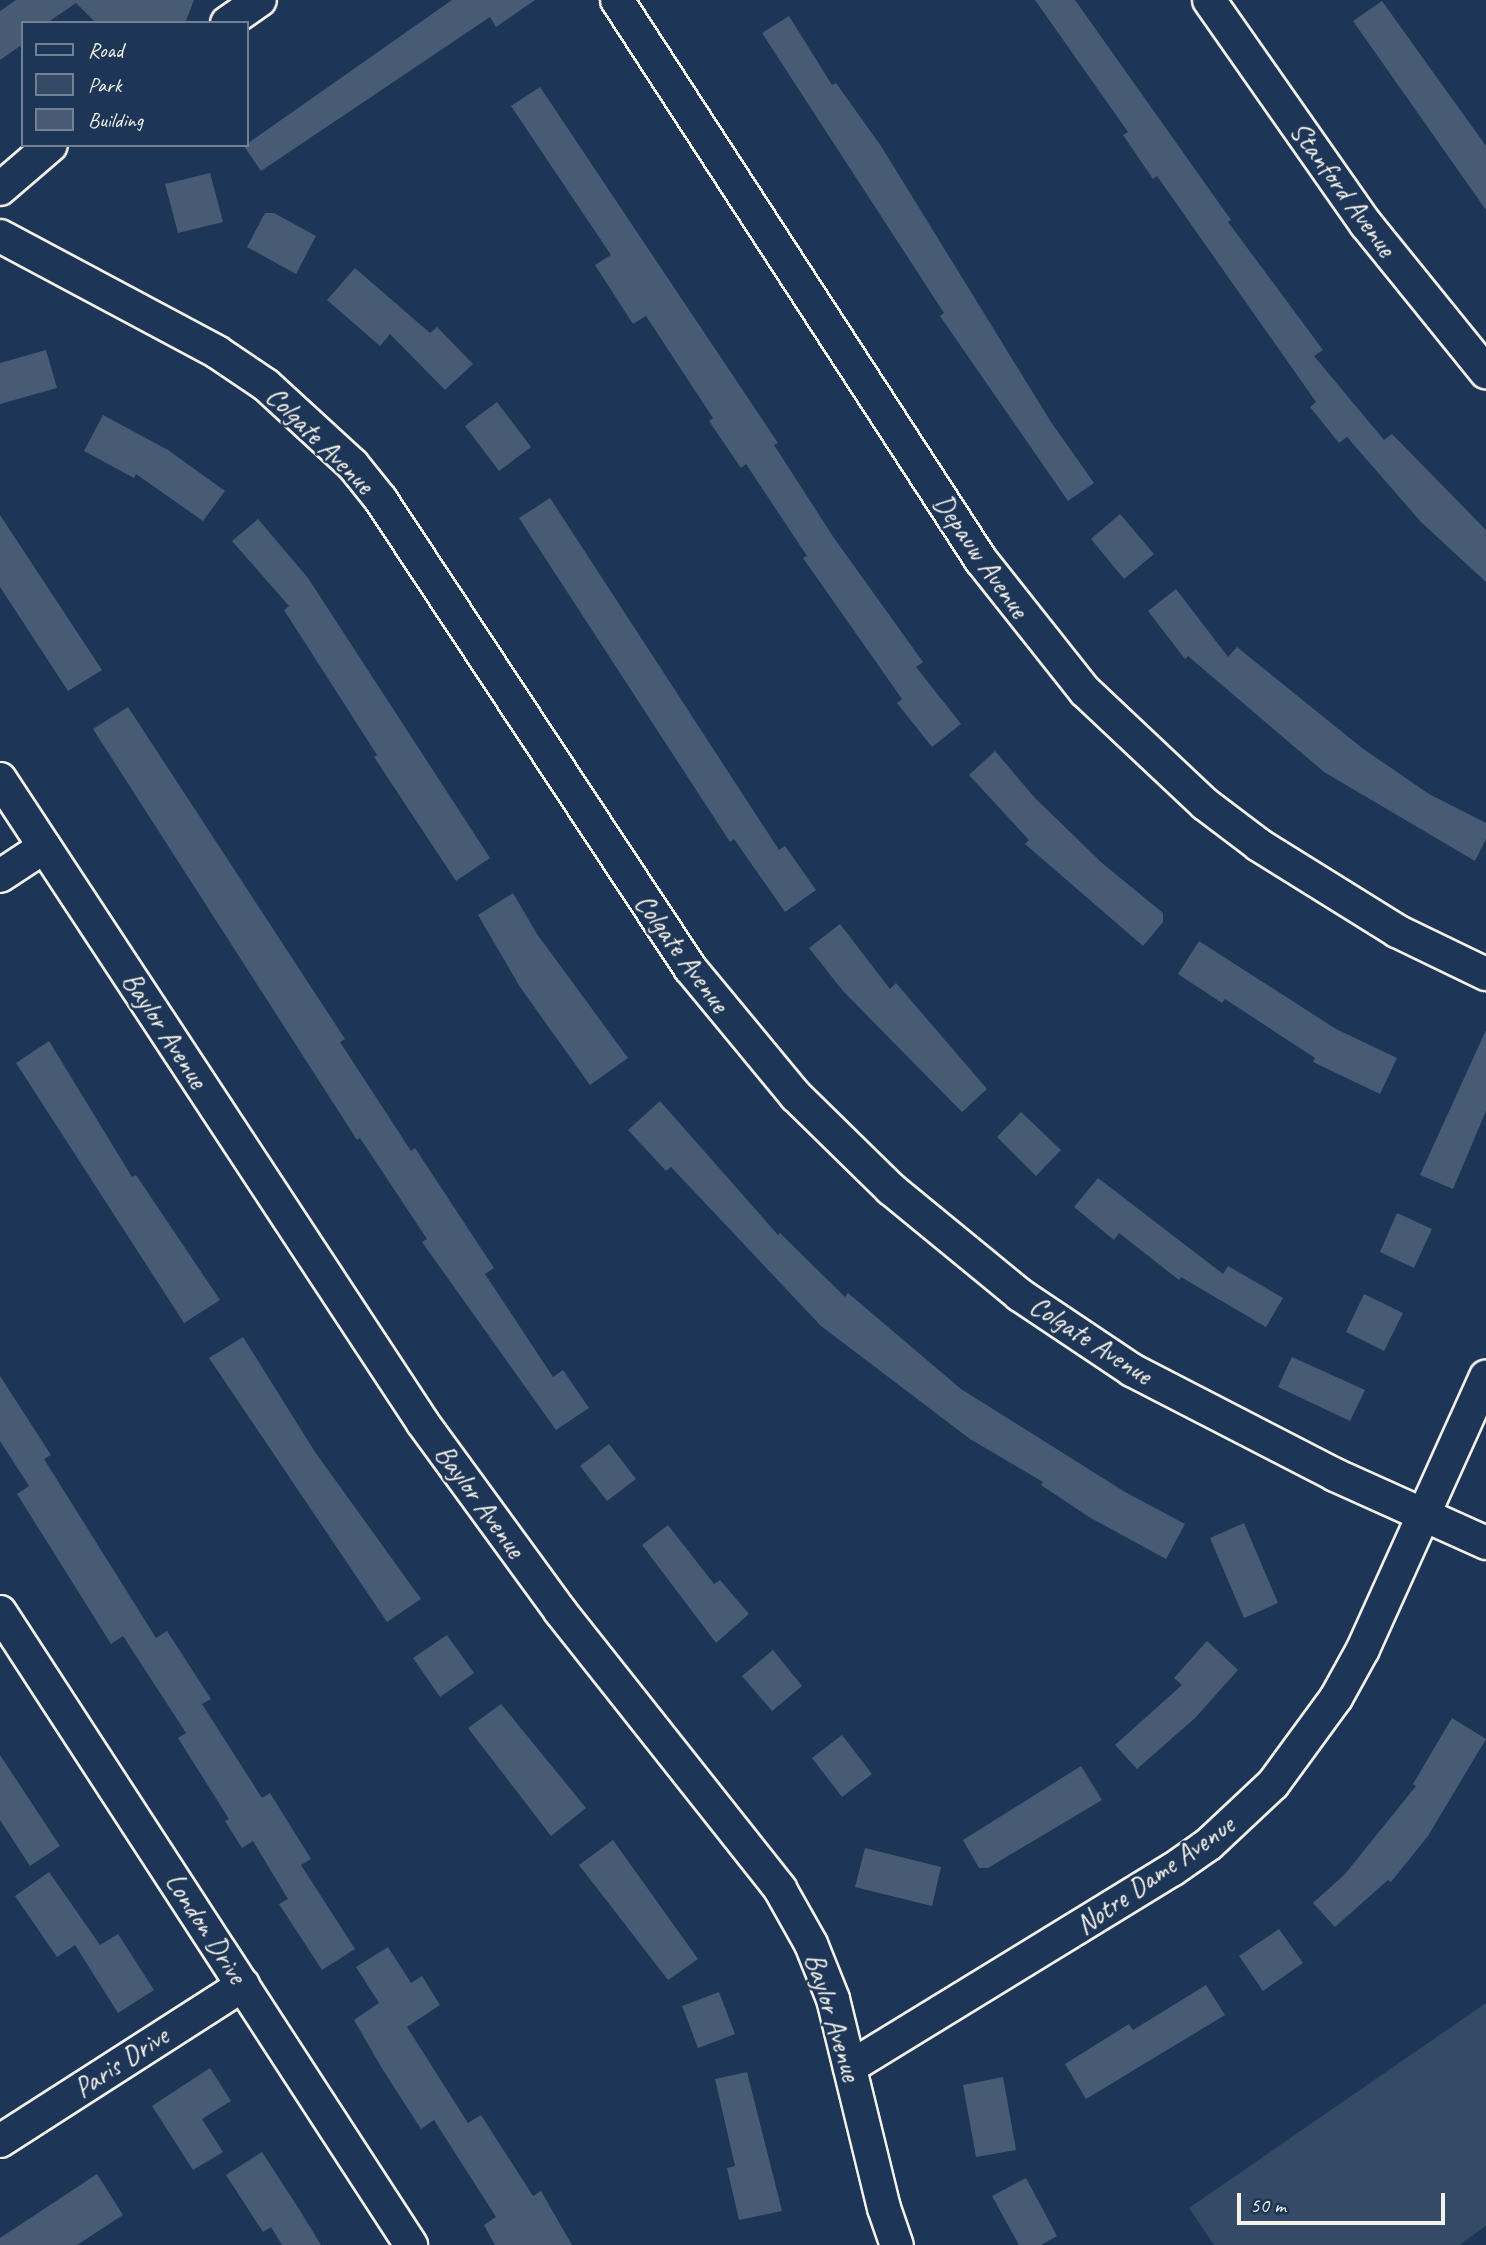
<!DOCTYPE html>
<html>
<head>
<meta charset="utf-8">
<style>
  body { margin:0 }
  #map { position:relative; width:1486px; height:2245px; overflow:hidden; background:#1d3557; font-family:Caveat,sans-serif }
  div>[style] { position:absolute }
  .green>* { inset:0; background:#354a67 }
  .building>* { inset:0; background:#485b74 }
  .roads { filter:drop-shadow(2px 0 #f4f1e8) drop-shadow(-2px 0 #f4f1e8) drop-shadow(0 2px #f4f1e8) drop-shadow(0 -2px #f4f1e8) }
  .street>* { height:32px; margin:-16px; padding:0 16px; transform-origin:16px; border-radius:16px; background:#1d3557 }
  span { translate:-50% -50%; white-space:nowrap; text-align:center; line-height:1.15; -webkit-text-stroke:5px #1d3557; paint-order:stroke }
  .street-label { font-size:28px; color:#f4f1e8 }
  .legend { position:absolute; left:21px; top:21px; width:228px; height:126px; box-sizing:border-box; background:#1d3557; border:2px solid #738091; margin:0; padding:9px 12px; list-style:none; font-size:21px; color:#f4f1e8 }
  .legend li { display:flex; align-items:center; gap:14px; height:35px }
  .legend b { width:35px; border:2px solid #738091 }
  .scale { position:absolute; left:1237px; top:2193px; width:208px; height:32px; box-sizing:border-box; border:4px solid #f4f1e8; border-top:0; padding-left:9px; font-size:21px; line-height:24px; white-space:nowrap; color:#f4f1e8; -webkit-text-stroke:5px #1d3557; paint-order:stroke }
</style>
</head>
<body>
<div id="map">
  <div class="green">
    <i style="clip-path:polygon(1486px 2003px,1486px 2226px,1459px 2245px,1214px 2245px,1189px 2208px)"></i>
  </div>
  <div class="building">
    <i style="clip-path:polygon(16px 0,194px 0,185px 23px,96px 23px,76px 3px,47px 23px,23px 23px,23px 44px,0 60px,0 11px)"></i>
    <i style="clip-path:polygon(452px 0,535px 0,496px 27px,490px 17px,261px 171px,244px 146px)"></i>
    <i style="clip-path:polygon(1035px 0,1075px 0,1231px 220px,1228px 222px,1323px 350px,1314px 356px,1384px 440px,1392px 434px,1486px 530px,1486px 582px,1421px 522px,1347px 437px,1339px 443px,1310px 407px,1316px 402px,1157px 176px,1153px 179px,1123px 135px,1128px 132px)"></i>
    <i style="clip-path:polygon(1382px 1px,1486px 146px,1486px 210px,1353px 21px)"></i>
    <i style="clip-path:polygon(789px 16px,832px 85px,836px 83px,881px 146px,1051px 422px,1094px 483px,1068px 501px,940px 316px,944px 313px,762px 33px)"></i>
    <i style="clip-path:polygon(540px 87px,778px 443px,774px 445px,834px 538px,923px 662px,916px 667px,961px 724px,932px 747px,897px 703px,902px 699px,803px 558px,807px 556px,746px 464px,741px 468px,709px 421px,713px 418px,646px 316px,633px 324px,595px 265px,611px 255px,511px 106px)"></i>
    <i style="clip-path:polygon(210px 173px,223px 222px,178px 233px,165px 184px)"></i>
    <i style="clip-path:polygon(265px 213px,274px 213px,316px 236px,296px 274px,247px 247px)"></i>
    <i style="clip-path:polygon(355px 268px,430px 333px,437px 327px,473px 364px,445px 390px,390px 334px,380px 346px,327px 300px)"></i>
    <i style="clip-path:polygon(46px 350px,57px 388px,0 404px,0 363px)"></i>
    <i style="clip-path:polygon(497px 402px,531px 447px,499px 471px,465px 426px)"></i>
    <i style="clip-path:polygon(103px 415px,168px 450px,225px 491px,203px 521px,136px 474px,134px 478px,84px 451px)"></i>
    <i style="clip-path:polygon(550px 498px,779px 850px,785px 846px,816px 890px,785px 912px,734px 839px,730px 842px,519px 518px)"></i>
    <i style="clip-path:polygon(1120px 514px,1154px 554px,1124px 579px,1091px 539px)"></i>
    <i style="clip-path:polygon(0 515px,102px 670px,68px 691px,0 587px)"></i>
    <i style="clip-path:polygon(258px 519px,308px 578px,490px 858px,456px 881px,374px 757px,377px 755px,284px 610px,289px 606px,232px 541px)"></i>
    <i style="clip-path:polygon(1176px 589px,1228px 657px,1237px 647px,1362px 748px,1429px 794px,1486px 823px,1486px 839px,1475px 861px,1324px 772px,1188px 656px,1185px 659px,1148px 611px)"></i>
    <i style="clip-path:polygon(128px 707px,345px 1039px,340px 1042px,411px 1151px,415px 1148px,494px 1268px,485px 1274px,553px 1377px,563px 1370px,589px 1408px,556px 1430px,422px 1242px,427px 1239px,360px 1138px,357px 1140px,93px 729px)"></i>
    <i style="clip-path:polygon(995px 751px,1035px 798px,1102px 863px,1163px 913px,1163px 922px,1143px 946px,1025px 844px,1029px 840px,969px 775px)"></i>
    <i style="clip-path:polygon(513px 893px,537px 934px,628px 1058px,590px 1085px,520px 987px,478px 915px)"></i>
    <i style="clip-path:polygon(840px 924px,890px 989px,896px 983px,987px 1089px,962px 1112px,843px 991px,809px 948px)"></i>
    <i style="clip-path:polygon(1199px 941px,1336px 1029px,1397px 1058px,1380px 1094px,1313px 1062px,1315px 1058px,1225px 999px,1222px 1003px,1178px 974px)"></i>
    <i style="clip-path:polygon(1486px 1030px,1486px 1111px,1453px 1189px,1420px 1175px)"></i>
    <i style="clip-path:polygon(49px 1041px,132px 1177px,136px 1175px,220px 1300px,184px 1323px,16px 1063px)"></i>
    <i style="clip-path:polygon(660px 1101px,778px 1235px,780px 1233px,845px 1297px,848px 1293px,961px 1389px,1125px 1492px,1185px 1524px,1166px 1559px,1089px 1517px,1041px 1485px,1043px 1482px,970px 1439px,821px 1326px,671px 1167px,666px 1171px,628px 1130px)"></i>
    <i style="clip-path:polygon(1021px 1112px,1061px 1150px,1036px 1176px,997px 1137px)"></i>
    <i style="clip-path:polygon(1098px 1178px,1223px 1274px,1228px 1266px,1283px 1298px,1266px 1327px,1181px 1277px,1179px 1280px,1119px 1233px,1114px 1240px,1074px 1207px)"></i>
    <i style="clip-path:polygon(1397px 1213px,1432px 1229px,1414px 1268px,1380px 1252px)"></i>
    <i style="clip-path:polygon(1364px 1294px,1403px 1313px,1384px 1351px,1346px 1332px)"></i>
    <i style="clip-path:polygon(243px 1337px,315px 1452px,421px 1599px,387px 1622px,209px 1358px)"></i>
    <i style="clip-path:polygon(1292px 1357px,1365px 1390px,1350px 1421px,1278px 1387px)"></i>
    <i style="clip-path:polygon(0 1376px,51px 1455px,44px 1459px,156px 1638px,167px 1631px,211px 1699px,202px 1704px,262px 1798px,270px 1793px,311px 1859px,301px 1865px,355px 1949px,322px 1970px,279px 1904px,288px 1899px,253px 1841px,242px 1848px,225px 1821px,229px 1819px,178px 1738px,186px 1733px,123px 1636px,111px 1644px,17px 1494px,29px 1486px,0 1441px)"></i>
    <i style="clip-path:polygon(609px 1444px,636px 1479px,607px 1501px,580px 1466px)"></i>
    <i style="clip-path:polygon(1244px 1523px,1278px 1603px,1244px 1618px,1210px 1538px)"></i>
    <i style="clip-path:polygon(668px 1525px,714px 1584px,720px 1580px,749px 1614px,716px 1643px,642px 1545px)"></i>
    <i style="clip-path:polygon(447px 1635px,474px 1673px,440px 1697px,413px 1658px)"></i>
    <i style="clip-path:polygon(1207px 1641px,1238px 1670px,1195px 1718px,1137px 1769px,1115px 1745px,1182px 1685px,1174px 1678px)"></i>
    <i style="clip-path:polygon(773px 1650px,802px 1686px,772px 1711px,742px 1676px)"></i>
    <i style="clip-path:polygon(501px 1704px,586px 1808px,551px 1836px,468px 1728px)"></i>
    <i style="clip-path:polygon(1452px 1718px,1486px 1739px,1428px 1836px,1391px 1882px,1388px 1880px,1335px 1927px,1313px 1903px,1345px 1874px,1416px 1786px,1413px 1784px)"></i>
    <i style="clip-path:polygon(842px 1735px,872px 1774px,842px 1797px,812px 1758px)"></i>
    <i style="clip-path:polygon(0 1755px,60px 1846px,30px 1866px,0 1820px)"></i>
    <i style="clip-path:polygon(1081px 1766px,1102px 1800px,988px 1868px,979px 1868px,963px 1840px)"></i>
    <i style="clip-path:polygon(613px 1840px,698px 1959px,668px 1980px,579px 1865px)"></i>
    <i style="clip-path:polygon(865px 1848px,941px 1867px,932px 1906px,855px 1887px)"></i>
    <i style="clip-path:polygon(49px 1872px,100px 1945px,118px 1934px,154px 1990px,118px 2013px,75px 1945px,57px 1957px,15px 1896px)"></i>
    <i style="clip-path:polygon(1279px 1929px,1303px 1963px,1263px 1991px,1239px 1956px)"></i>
    <i style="clip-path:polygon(388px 1947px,411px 1983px,422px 1976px,440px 2005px,407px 2027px,468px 2123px,481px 2115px,533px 2196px,541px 2191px,572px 2245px,495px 2245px,484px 2225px,496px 2217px,434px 2120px,421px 2129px,383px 2070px,354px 2020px,379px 2003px,356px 1967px)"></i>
    <i style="clip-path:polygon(1206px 1985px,1225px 2015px,1086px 2099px,1065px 2064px,1129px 2024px,1133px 2030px)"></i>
    <i style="clip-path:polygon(719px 1992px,735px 2034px,698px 2048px,682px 2006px)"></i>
    <i style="clip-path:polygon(210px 2068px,231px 2101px,202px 2119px,223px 2152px,193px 2170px,152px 2106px)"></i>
    <i style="clip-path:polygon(747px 2072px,782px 2211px,739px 2220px,727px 2168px,735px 2166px,715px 2079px)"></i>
    <i style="clip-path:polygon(1003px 2077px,1016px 2150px,976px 2157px,963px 2085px)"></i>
    <i style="clip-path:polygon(262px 2152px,299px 2209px,321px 2245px,282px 2245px,271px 2227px,263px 2232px,226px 2175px)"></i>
    <i style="clip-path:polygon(97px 2174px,123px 2215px,77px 2245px,0 2245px,0 2238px)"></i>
    <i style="clip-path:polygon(1026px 2178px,1057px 2236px,1041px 2245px,1019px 2245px,992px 2196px)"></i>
  </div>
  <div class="roads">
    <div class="street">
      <i style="left:617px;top:0;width:668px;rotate:56.98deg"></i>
      <i style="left:981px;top:560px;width:167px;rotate:51.6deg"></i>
      <i style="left:1085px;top:691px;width:165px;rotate:43.3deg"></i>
      <i style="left:1205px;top:804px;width:68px;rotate:37.2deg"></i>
      <i style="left:1259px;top:845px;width:163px;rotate:31.9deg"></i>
      <i style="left:1397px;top:931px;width:99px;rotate:25.8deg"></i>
      <i style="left:1209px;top:0;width:274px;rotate:55deg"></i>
      <i style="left:1366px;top:224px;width:191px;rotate:51deg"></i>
      <i style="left:227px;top:23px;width:40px;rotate:-34.9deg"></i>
      <i style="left:0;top:189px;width:67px;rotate:-40.8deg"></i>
      <i style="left:0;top:236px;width:246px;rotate:28.1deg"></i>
      <i style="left:217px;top:352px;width:59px;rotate:34deg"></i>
      <i style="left:266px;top:385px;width:118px;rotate:42.6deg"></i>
      <i style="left:353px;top:465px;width:45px;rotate:51.3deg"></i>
      <i style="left:381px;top:500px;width:561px;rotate:56.56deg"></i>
      <i style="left:690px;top:968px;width:166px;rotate:50.4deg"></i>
      <i style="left:796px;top:1096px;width:133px;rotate:44.4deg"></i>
      <i style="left:891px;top:1189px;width:167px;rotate:39.4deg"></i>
      <i style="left:1020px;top:1295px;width:135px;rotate:33.8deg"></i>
      <i style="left:1132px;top:1370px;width:229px;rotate:27.3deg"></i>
      <i style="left:1335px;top:1475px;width:166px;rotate:24.2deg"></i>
      <i style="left:0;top:779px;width:770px;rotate:56.7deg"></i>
      <i style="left:423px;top:1423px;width:233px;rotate:53.9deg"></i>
      <i style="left:560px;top:1611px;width:355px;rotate:51.6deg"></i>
      <i style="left:780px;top:1889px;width:63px;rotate:60.6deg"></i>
      <i style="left:811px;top:1944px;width:59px;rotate:68.2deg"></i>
      <i style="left:833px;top:1999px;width:215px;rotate:76.3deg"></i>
      <i style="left:884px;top:2208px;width:39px;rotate:71deg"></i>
      <i style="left:0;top:876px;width:53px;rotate:-33.4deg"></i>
      <i style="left:0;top:1612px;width:755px;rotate:57deg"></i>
      <i style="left:850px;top:2067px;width:377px;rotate:-31.5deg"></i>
      <i style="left:1172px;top:1870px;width:45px;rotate:-35.1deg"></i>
      <i style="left:1209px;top:1844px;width:88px;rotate:-43.2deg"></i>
      <i style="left:1273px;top:1784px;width:107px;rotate:-53.8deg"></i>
      <i style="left:1336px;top:1698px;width:56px;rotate:-61.1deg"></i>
      <i style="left:1363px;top:1649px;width:299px;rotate:-65.7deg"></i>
      <i style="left:0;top:2141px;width:289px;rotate:-32.7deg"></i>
    </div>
  </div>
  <div class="street-label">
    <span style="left:1343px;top:189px;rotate:54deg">Stanford Avenue</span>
    <span style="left:320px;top:440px;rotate:45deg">Colgate Avenue</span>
    <span style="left:981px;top:556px;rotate:55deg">Depauw Avenue</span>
    <span style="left:682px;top:953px;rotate:54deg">Colgate Avenue</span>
    <span style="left:165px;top:1030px;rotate:57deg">Baylor Avenue</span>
    <span style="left:1091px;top:1340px;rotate:33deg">Colgate Avenue</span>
    <span style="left:480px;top:1501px;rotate:54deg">Baylor Avenue</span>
    <span style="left:1155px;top:1875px;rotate:-35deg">Notre Dame Avenue</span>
    <span style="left:206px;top:1928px;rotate:57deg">London Drive</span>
    <span style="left:833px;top:2017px;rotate:73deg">Baylor Avenue</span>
    <span style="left:121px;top:2062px;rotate:-33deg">Paris Drive</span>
  </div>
  <ul class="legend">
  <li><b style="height:9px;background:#1d3557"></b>Road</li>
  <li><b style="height:19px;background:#354a67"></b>Park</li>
  <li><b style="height:19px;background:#485b74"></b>Building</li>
  </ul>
  <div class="scale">50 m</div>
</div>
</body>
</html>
